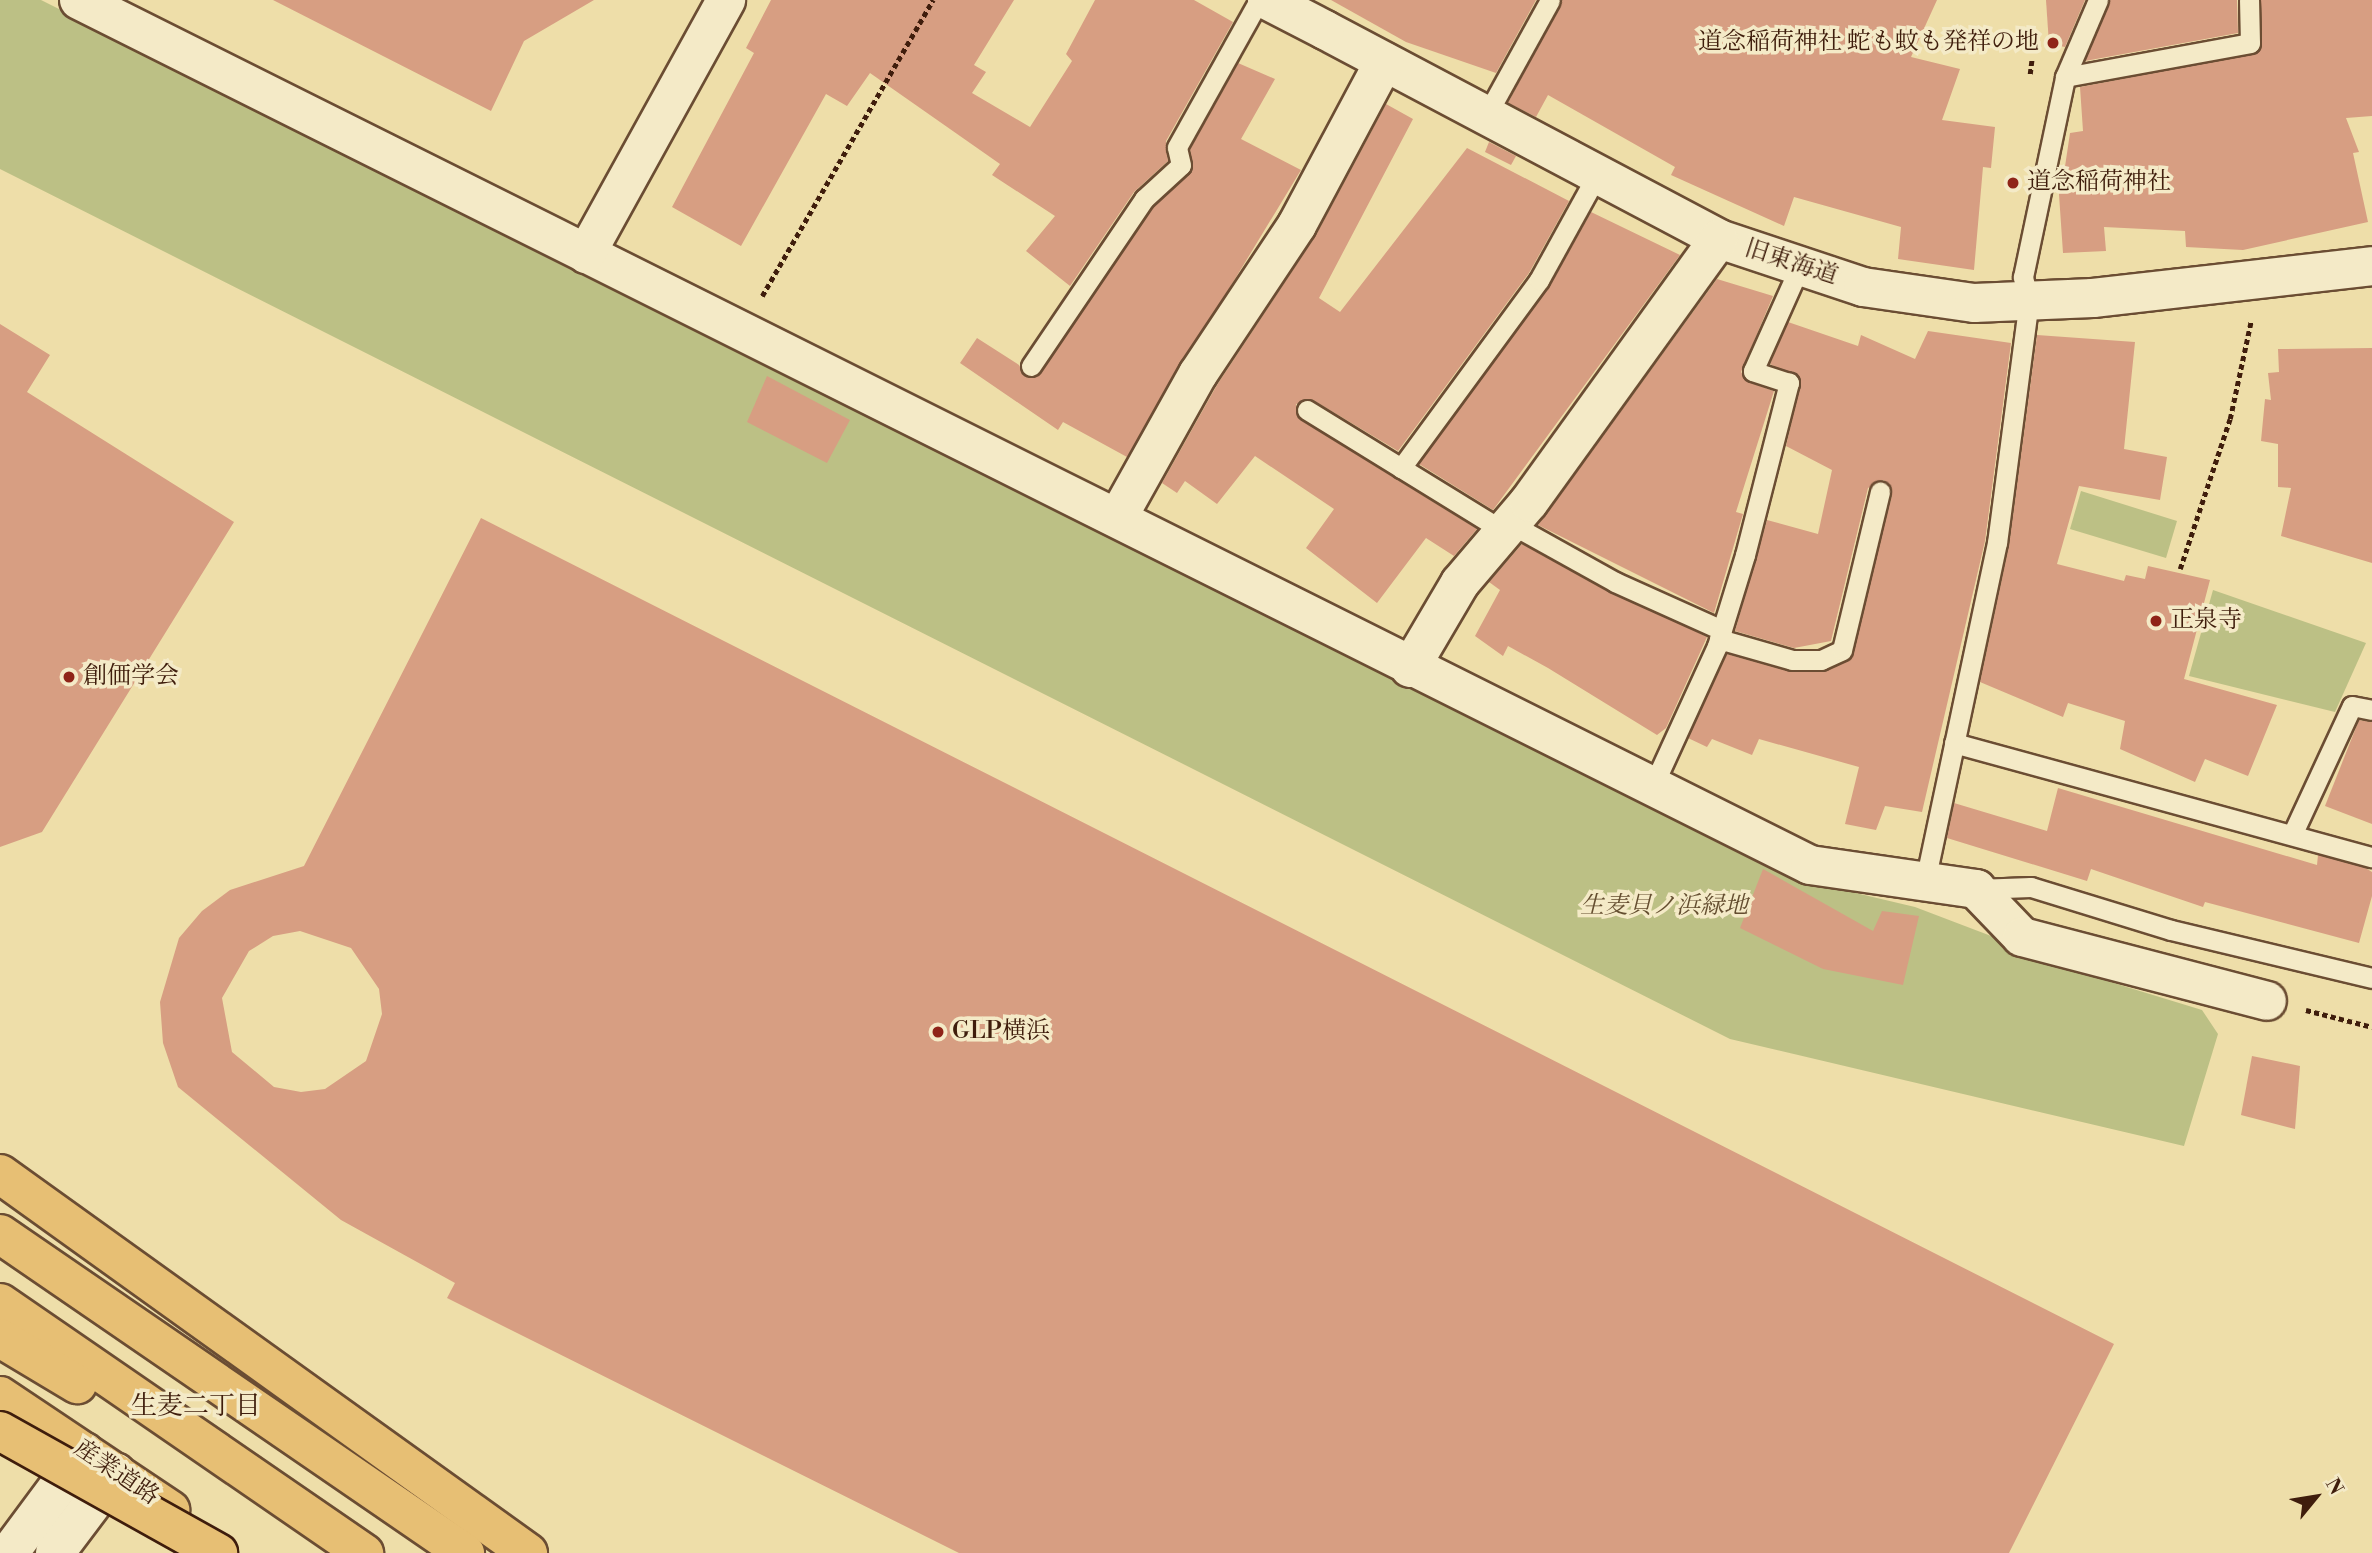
<!DOCTYPE html>
<html>
<head>
<meta charset="utf-8">
<style>
  body { margin:0 }
  #map { position:relative; width:2372px; height:1553px; overflow:hidden; background:#eedea9; font-family:"Libre Bodoni","Noto Serif JP",serif }
  div>[style] { position:absolute }
  .green>* { inset:0; background:#bcc085 }
  .building>* { inset:0; background:#d79e82 }
  .path>* { height:4.5px; margin-top:-2.25px; transform-origin:0; background:repeating-linear-gradient(90deg,#3f1d0c 0 5px,transparent 0 8.5px) }
  .roads { filter:drop-shadow(2px 0 #6b4d33) drop-shadow(-2px 0 #6b4d33) drop-shadow(0 2px #6b4d33) drop-shadow(0 -2px #6b4d33) }
  .lane>* { height:19px; margin:-9.5px; padding:0 9.5px; transform-origin:9.5px; border-radius:9.5px; background:#f4eac7 }
  .street>* { height:38px; margin:-19px; padding:0 19px; transform-origin:19px; border-radius:19px; background:#f4eac7 }
  .secondary>* { height:38px; margin:-19px; padding:0 19px; transform-origin:19px; border-radius:19px; background:#f4eac7 }
  .primary>* { height:38px; margin:-19px; padding:0 19px; transform-origin:19px; border-radius:19px; background:#e7bf74 }
  .highway>* { height:38px; margin:-19px; padding:0 19px; transform-origin:19px; border-radius:19px; background:#e7bf74 }
  .bridges { filter:drop-shadow(2px 0 #3f1d0c) drop-shadow(-2px 0 #3f1d0c) drop-shadow(0 2px #3f1d0c) drop-shadow(0 -2px #3f1d0c) }
  .highway-bridge>* { height:38px; margin:-19px; padding:0 19px; transform-origin:19px; border-radius:19px; background:#e7bf74 }
  .dots>* { width:19px; height:19px; translate:-50% -50%; box-sizing:border-box; border:4px solid #f4eac7; border-radius:50% }
  span { translate:-50% -50%; white-space:nowrap; text-align:center; line-height:1.15; -webkit-text-stroke:7px #f4eac7; paint-order:stroke }
  .poi-label { font-size:24px; color:#3f1d0c }
  .right { translate:-100% -50%; text-align:right }
  .left { translate:0 -50%; text-align:left }
  .street-label { font-size:24px; color:#3f1d0c }
  .park-label { font-size:24px; color:#644e30; font-style:italic }
  .neighbourhood-label { font-size:26px; color:#3f1d0c }
  .north { position:absolute; left:2281px; top:1462px; width:70px; height:70px; -webkit-text-stroke:5px #f4eac7; paint-order:stroke; rotate:60deg; font-size:19px; font-weight:700; line-height:28px; text-align:center; color:#3f1d0c }
  .north::after { content:''; display:block; margin:auto; width:24px; height:32px; background:#3f1d0c; clip-path:polygon(50% 0,100% 100%,50% 72%,0 100%) }
</style>
</head>
<body>
<div id="map">
  <div class="green">
    <i style="clip-path:polygon(0 0,41px 0,1805px 881px,1915px 907px,1999px 939px,2022px 955px,2202px 1010px,2218px 1034px,2184px 1146px,1730px 1039px,0 169px)"></i>
    <i style="clip-path:polygon(2081px 491px,2177px 521px,2166px 558px,2070px 529px)"></i>
    <i style="clip-path:polygon(2213px 590px,2366px 643px,2335px 712px,2189px 676px)"></i>
  </div>
  <div class="building">
    <i style="clip-path:polygon(273px 0,594px 0,524px 41px,491px 111px)"></i>
    <i style="clip-path:polygon(771px 0,1014px 0,974px 65px,986px 72px,972px 93px,1030px 127px,1072px 61px,1066px 54px,1095px 0,1194px 0,1233px 22px,1166px 141px,1168px 161px,1134px 192px,1070px 286px,1026px 251px,1055px 216px,992px 175px,1000px 164px,870px 73px,847px 106px,826px 94px,741px 246px,672px 207px,754px 53px,746px 48px)"></i>
    <i style="clip-path:polygon(1331px 0,1536px 0,1496px 73px,1406px 42px)"></i>
    <i style="clip-path:polygon(1562px 0,1937px 0,1911px 57px,1960px 69px,1942px 120px,1995px 127px,1991px 168px,1983px 167px,1974px 270px,1898px 259px,1901px 227px,1794px 197px,1784px 226px,1671px 175px,1675px 167px,1548px 95px,1536px 117px,1508px 103px)"></i>
    <i style="clip-path:polygon(2046px 0,2085px 0,2065px 47px,2049px 44px)"></i>
    <i style="clip-path:polygon(2110px 0,2237px 0,2238px 33px,2085px 61px)"></i>
    <i style="clip-path:polygon(2261px 0,2372px 0,2372px 116px,2346px 118px,2359px 152px,2353px 153px,2368px 222px,2243px 250px,2186px 247px,2185px 231px,2104px 227px,2106px 251px,2063px 253px,2058px 180px,2063px 180px,2070px 133px,2083px 131px,2080px 87px,2257px 53px)"></i>
    <i style="clip-path:polygon(1238px 63px,1275px 79px,1241px 139px,1301px 170px,1127px 457px,1063px 422px,1058px 430px,960px 363px,977px 338px,1019px 365px,1025px 376px,1041px 373px,1153px 207px,1192px 169px,1190px 149px)"></i>
    <i style="clip-path:polygon(1386px 104px,1413px 119px,1319px 298px,1340px 312px,1467px 148px,1569px 201px,1529px 273px,1398px 451px,1313px 400px,1296px 404px,1301px 420px,1477px 529px,1454px 556px,1426px 538px,1377px 603px,1306px 548px,1334px 509px,1255px 456px,1217px 504px,1185px 481px,1177px 493px,1162px 483px,1217px 385px,1316px 235px)"></i>
    <i style="clip-path:polygon(1489px 142px,1516px 156px,1511px 165px,1485px 152px)"></i>
    <i style="clip-path:polygon(1591px 212px,1680px 255px,1493px 510px,1419px 464px,1549px 287px)"></i>
    <i style="clip-path:polygon(1717px 279px,1773px 296px,1741px 372px,1748px 382px,1774px 391px,1736px 512px,1743px 514px,1714px 613px,1538px 525px)"></i>
    <i style="clip-path:polygon(1788px 322px,1858px 346px,1861px 335px,1915px 359px,1928px 331px,2011px 343px,1985px 541px,1922px 812px,1885px 806px,1876px 830px,1845px 824px,1859px 767px,1759px 739px,1752px 755px,1712px 739px,1707px 747px,1688px 738px,1727px 654px,1792px 672px,1826px 671px,1851px 658px,1892px 495px,1884px 480px,1868px 488px,1831px 641px,1794px 648px,1735px 631px,1767px 520px,1818px 534px,1832px 470px,1786px 446px,1801px 381px,1770px 364px)"></i>
    <i style="clip-path:polygon(0 324px,50px 355px,27px 392px,234px 522px,42px 832px,0 847px)"></i>
    <i style="clip-path:polygon(2037px 335px,2135px 342px,2124px 449px,2167px 457px,2160px 500px,2079px 486px,2057px 564px,2124px 581px,2126px 575px,2145px 579px,2148px 566px,2210px 580px,2184px 679px,2277px 705px,2248px 776px,2205px 759px,2195px 782px,2120px 749px,2125px 721px,2068px 703px,2063px 717px,1980px 682px,2009px 545px)"></i>
    <i style="clip-path:polygon(2372px 348px,2372px 563px,2281px 536px,2291px 488px,2278px 487px,2278px 444px,2261px 441px,2265px 399px,2271px 400px,2268px 373px,2279px 372px,2278px 349px)"></i>
    <i style="clip-path:polygon(767px 376px,850px 420px,827px 463px,747px 422px)"></i>
    <i style="clip-path:polygon(evenodd,481px 518px,2114px 1344px,2009px 1553px,959px 1553px,447px 1298px,455px 1283px,341px 1220px,178px 1087px,163px 1043px,160px 1002px,179px 938px,202px 911px,230px 890px,304px 866px,481px 518px,300px 931px,351px 948px,379px 989px,382px 1014px,366px 1061px,325px 1089px,301px 1092px,274px 1087px,232px 1052px,222px 998px,249px 951px,273px 936px,300px 931px)"></i>
    <i style="clip-path:polygon(1522px 544px,1707px 637px,1666px 728px,1657px 735px,1548px 668px,1508px 646px,1503px 656px,1475px 636px,1500px 590px,1489px 582px)"></i>
    <i style="clip-path:polygon(2359px 720px,2372px 722px,2372px 824px,2325px 806px)"></i>
    <i style="clip-path:polygon(2058px 788px,2317px 865px,2318px 855px,2364px 867px,2372px 872px,2372px 896px,2359px 943px,2205px 902px,2203px 907px,2091px 869px,2087px 881px,1947px 838px,1954px 803px,2047px 831px)"></i>
    <i style="clip-path:polygon(1763px 869px,1873px 931px,1882px 911px,1919px 916px,1903px 985px,1823px 969px,1740px 928px)"></i>
    <i style="clip-path:polygon(2252px 1056px,2300px 1066px,2295px 1129px,2241px 1115px)"></i>
  </div>
  <div class="path">
    <i style="left:2030px;top:74px;width:16px;rotate:-83deg"></i>
    <i style="left:762px;top:296px;width:342px;rotate:-60deg"></i>
    <i style="left:2180px;top:569px;width:158px;rotate:-71.6deg"></i>
    <i style="left:2230px;top:419px;width:100px;rotate:-77.9deg"></i>
    <i style="left:2306px;top:1010px;width:68px;rotate:14.4deg"></i>
  </div>
  <div class="roads">
    <div class="lane">
      <i style="left:2065px;top:77px;width:84px;rotate:-66.8deg"></i>
      <i style="left:1486px;top:116px;width:132px;rotate:-61.1deg"></i>
      <i style="left:1031px;top:366px;width:202px;rotate:-55.9deg"></i>
      <i style="left:1144px;top:199px;width:50px;rotate:-42.6deg"></i>
      <i style="left:1181px;top:165px;width:18px;rotate:-103deg"></i>
      <i style="left:1177px;top:147px;width:168px;rotate:-60.8deg"></i>
      <i style="left:1307px;top:410px;width:231px;rotate:31.6deg"></i>
      <i style="left:1401px;top:468px;width:233px;rotate:-53.7deg"></i>
      <i style="left:1539px;top:280px;width:120px;rotate:-61.1deg"></i>
      <i style="left:1511px;top:524px;width:119px;rotate:29.1deg"></i>
      <i style="left:1615px;top:582px;width:117px;rotate:24.2deg"></i>
      <i style="left:1719px;top:639px;width:76px;rotate:16deg"></i>
      <i style="left:1792px;top:660px;width:29px"></i>
      <i style="left:1821px;top:660px;width:23px;rotate:-25deg"></i>
      <i style="left:1842px;top:650px;width:163px;rotate:-76.5deg"></i>
      <i style="left:1954px;top:743px;width:433px;rotate:15.3deg"></i>
      <i style="left:1652px;top:788px;width:156px;rotate:-65.4deg"></i>
      <i style="left:1717px;top:646px;width:95px;rotate:-72.9deg"></i>
      <i style="left:1745px;top:555px;width:178px;rotate:-75.7deg"></i>
      <i style="left:1789px;top:383px;width:38px;rotate:-162deg"></i>
      <i style="left:1753px;top:371px;width:115px;rotate:-65.9deg"></i>
      <i style="left:2292px;top:835px;width:142px;rotate:-65.1deg"></i>
      <i style="left:2352px;top:706px;width:20px;rotate:11deg"></i>
      <i style="left:1924px;top:886px;width:351px;rotate:-78deg"></i>
      <i style="left:1997px;top:543px;width:245px;rotate:-82.5deg"></i>
      <i style="left:2029px;top:300px;width:24px;rotate:-105deg"></i>
      <i style="left:2023px;top:277px;width:204px;rotate:-78.1deg"></i>
      <i style="left:2065px;top:77px;width:188px;rotate:-10.4deg"></i>
      <i style="left:2250px;top:43px;width:43px;rotate:-91.3deg"></i>
      <i style="left:1976px;top:889px;width:55px;rotate:-2.1deg"></i>
      <i style="left:2031px;top:887px;width:146px;rotate:17.1deg"></i>
      <i style="left:2171px;top:930px;width:207px;rotate:13.4deg"></i>
    </div>
    <div class="street">
      <i style="left:79px;top:0;width:1935px;rotate:26.55deg"></i>
      <i style="left:1810px;top:865px;width:168px;rotate:8.2deg"></i>
      <i style="left:1976px;top:889px;width:66px;rotate:46.2deg"></i>
      <i style="left:2022px;top:937px;width:253px;rotate:14.6deg"></i>
      <i style="left:1325px;top:30px;width:446px;rotate:27.9deg"></i>
      <i style="left:1719px;top:239px;width:152px;rotate:18.4deg"></i>
      <i style="left:1863px;top:287px;width:112px;rotate:8.2deg"></i>
      <i style="left:1974px;top:303px;width:119px;rotate:-2.4deg"></i>
      <i style="left:586px;top:254px;width:290px;rotate:-61.1deg"></i>
      <i style="left:1118px;top:517px;width:164px;rotate:-60.8deg"></i>
      <i style="left:1198px;top:374px;width:179px;rotate:-56.4deg"></i>
      <i style="left:1297px;top:225px;width:185px;rotate:-61.9deg"></i>
      <i style="left:1410px;top:668px;width:99px;rotate:-59.5deg"></i>
      <i style="left:1460px;top:583px;width:106px;rotate:-49.6deg"></i>
      <i style="left:1529px;top:502px;width:324px;rotate:-54.2deg"></i>
    </div>
    <div class="secondary">
      <i style="left:1267px;top:0;width:65px;rotate:27.3deg"></i>
      <i style="left:2093px;top:298px;width:281px;rotate:-6.5deg"></i>
      <i style="left:9px;top:1553px;width:126px;rotate:-53.4deg"></i>
      <i style="left:55px;top:1553px;width:101px;rotate:-53deg"></i>
    </div>
    <div class="primary">
      <i style="left:0;top:1396px;width:205px;rotate:33.8deg"></i>
    </div>
    <div class="highway">
      <i style="left:0;top:1174px;width:650px;rotate:35.67deg"></i>
      <i style="left:0;top:1234px;width:564px;rotate:34.45deg"></i>
      <i style="left:0;top:1303px;width:442px;rotate:34.5deg"></i>
      <i style="left:0;top:1338px;width:90px;rotate:30.9deg"></i>
    </div>
  </div>
  <div class="bridges">
    <div class="highway-bridge">
      <i style="left:0;top:1431px;width:250px;rotate:29.2deg"></i>
    </div>
  </div>
  <div class="dots">
    <i style="left:2053px;top:43px;background:#8f2418"></i>
    <i style="left:2013px;top:183px;background:#8f2418"></i>
    <i style="left:2156px;top:621px;background:#8f2418"></i>
    <i style="left:69px;top:677px;background:#8f2418"></i>
    <i style="left:938px;top:1032px;background:#8f2418"></i>
  </div>
  <div class="poi-label">
    <span class="right" style="left:2039px;top:43px">道念稲荷神社 蛇も蚊も発祥の地</span>
    <span class="left" style="left:2027px;top:183px">道念稲荷神社</span>
    <span class="left" style="left:2170px;top:621px">正泉寺</span>
    <span class="left" style="left:83px;top:677px">創価学会</span>
    <span class="left" style="left:952px;top:1032px">GLP横浜</span>
  </div>
  <div class="street-label">
    <span style="left:1791px;top:263px;rotate:18deg">旧東海道</span>
    <span style="left:116px;top:1473px;rotate:34deg">産業道路</span>
  </div>
  <div class="park-label">
    <span style="left:1664px;top:907px">生麦貝ノ浜緑地</span>
  </div>
  <div class="neighbourhood-label">
    <span style="left:196px;top:1407px">生麦二丁目</span>
  </div>
  <div class="north">N</div>
</div>
</body>
</html>
